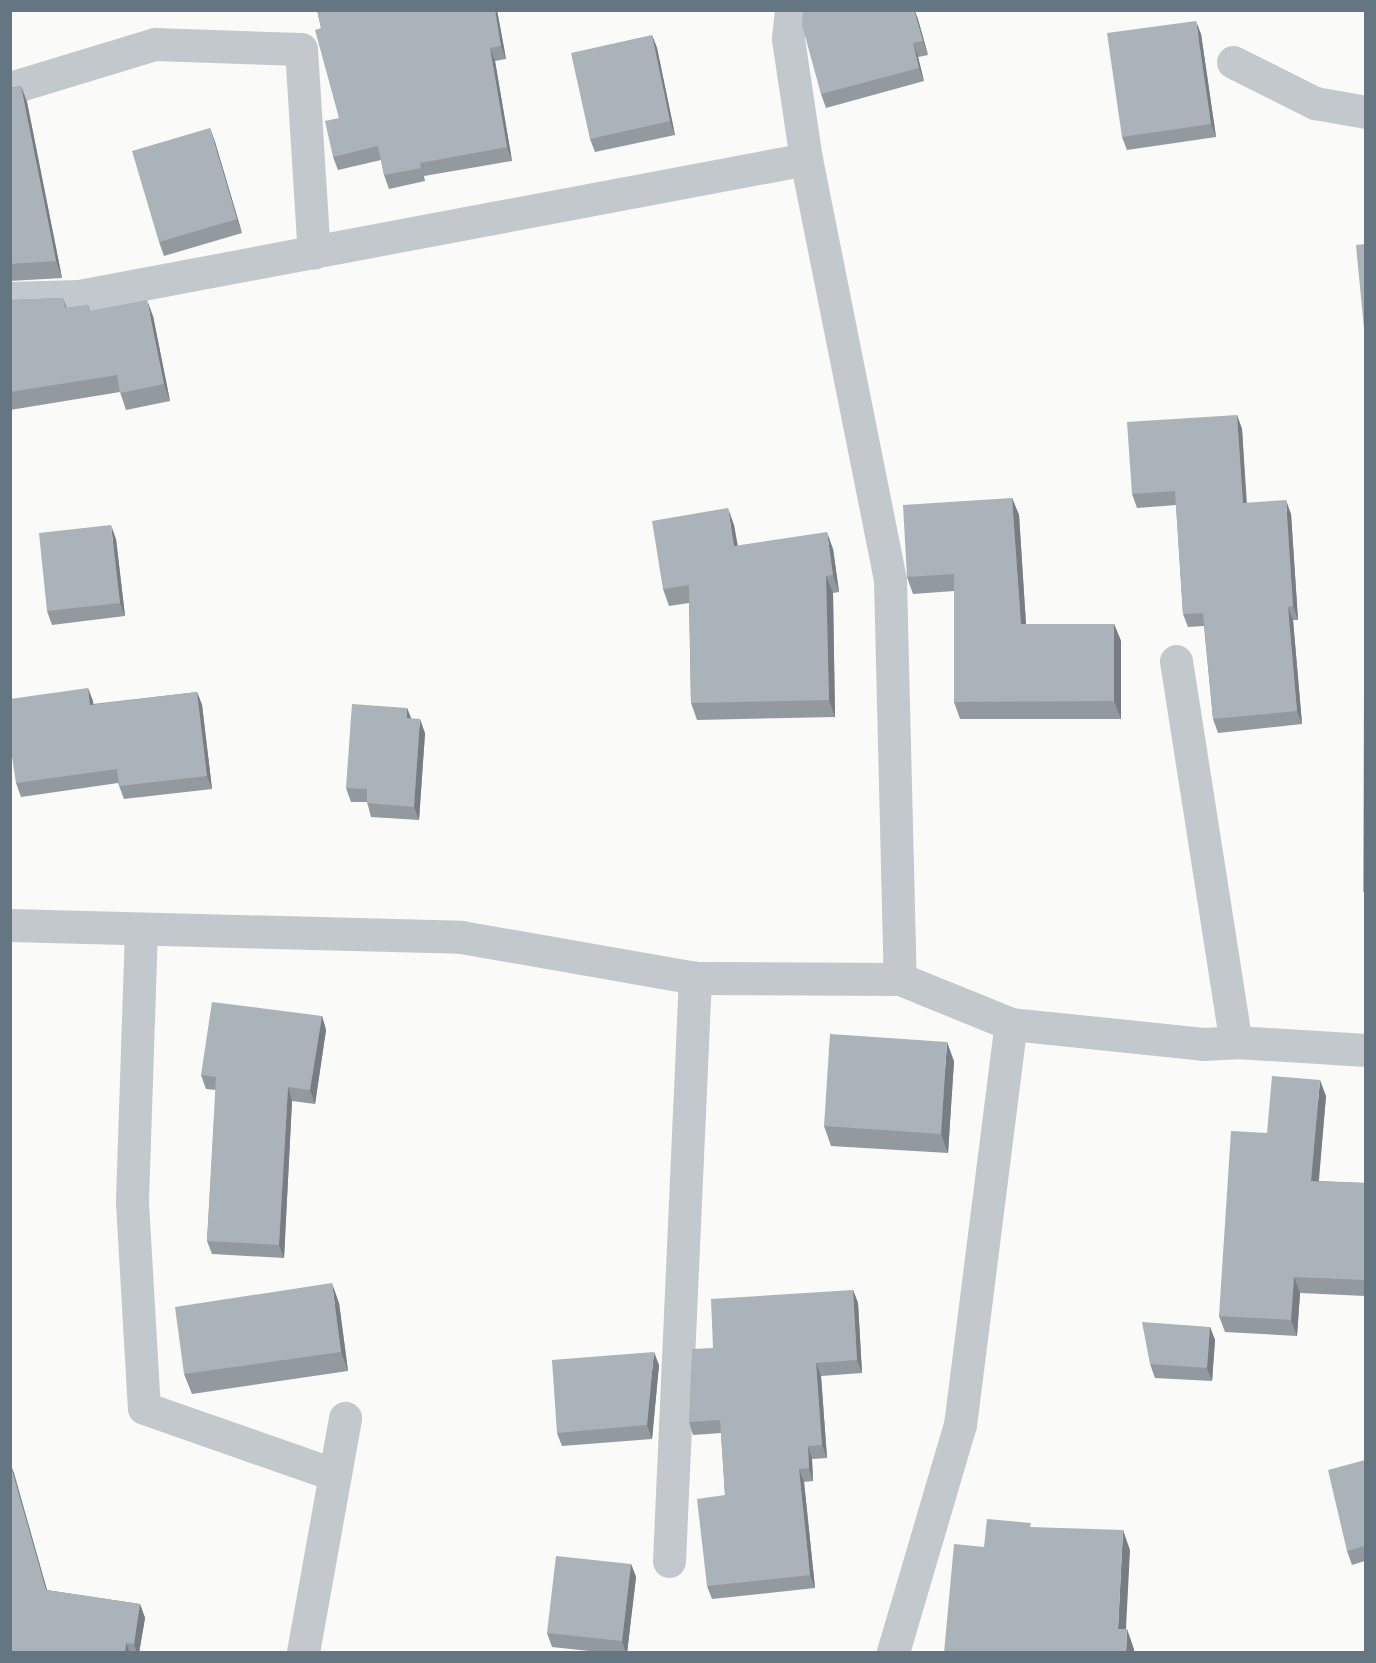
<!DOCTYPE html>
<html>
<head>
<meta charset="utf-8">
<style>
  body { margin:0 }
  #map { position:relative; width:1376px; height:1663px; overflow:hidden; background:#fafaf8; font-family:Jost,sans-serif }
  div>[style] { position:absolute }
  .street>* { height:33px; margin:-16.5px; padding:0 16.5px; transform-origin:16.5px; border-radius:16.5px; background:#c3c8cc }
  .wall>* { inset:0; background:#929a9f }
  .shaded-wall>* { inset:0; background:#777d82 }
  .building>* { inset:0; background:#aab3b9 }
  span { translate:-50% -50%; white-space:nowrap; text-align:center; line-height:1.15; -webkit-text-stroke:6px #fff; paint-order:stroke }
  .frame { position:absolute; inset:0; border:12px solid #657683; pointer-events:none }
</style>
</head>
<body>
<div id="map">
  <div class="street">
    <i style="left:791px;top:10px;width:29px;rotate:96deg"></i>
    <i style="left:788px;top:39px;width:121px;rotate:81.5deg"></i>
    <i style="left:806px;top:159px;width:429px;rotate:78.7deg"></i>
    <i style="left:890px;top:580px;width:399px;rotate:88.6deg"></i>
    <i style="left:1233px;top:62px;width:92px;rotate:26.6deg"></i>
    <i style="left:1315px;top:103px;width:52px;rotate:10deg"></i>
    <i style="left:10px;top:88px;width:152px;rotate:-16.9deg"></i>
    <i style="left:155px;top:44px;width:146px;rotate:2deg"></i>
    <i style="left:301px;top:49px;width:204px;rotate:86.4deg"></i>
    <i style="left:10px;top:298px;width:69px;rotate:-1.7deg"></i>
    <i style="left:79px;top:296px;width:740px;rotate:-10.67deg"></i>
    <i style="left:1176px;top:661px;width:386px;rotate:81.1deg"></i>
    <i style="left:10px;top:925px;width:451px;rotate:1.5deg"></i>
    <i style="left:461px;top:937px;width:238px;rotate:9.9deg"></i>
    <i style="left:695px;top:978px;width:205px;rotate:0.3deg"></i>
    <i style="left:900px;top:979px;width:120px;rotate:22.1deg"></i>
    <i style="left:1011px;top:1024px;width:193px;rotate:5.9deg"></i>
    <i style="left:1203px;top:1044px;width:33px;rotate:-3deg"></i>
    <i style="left:1236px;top:1042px;width:130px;rotate:3.5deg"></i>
    <i style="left:141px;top:929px;width:273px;rotate:91.9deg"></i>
    <i style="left:132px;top:1202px;width:206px;rotate:86.7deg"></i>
    <i style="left:144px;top:1408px;width:202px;rotate:19.3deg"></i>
    <i style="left:669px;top:1561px;width:584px;rotate:-87.45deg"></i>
    <i style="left:303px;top:1652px;width:238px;rotate:-79.8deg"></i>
    <i style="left:893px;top:1652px;width:237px;rotate:-73.6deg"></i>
    <i style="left:960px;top:1425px;width:404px;rotate:-82.8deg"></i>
  </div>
  <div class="wall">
    <i style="clip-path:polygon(317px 10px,497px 10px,506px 59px,495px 61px,512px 161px,424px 176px,425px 181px,389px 189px,384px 175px,381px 160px,338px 170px,333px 157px,339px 118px,321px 28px)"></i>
    <i style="clip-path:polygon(806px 10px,915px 10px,928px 55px,918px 57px,924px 81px,826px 108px,821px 94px)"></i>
    <i style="clip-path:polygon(1201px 34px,1216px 137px,1127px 150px,1122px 137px)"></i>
    <i style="clip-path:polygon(652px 35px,657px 48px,675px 135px,595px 152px,590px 139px)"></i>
    <i style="clip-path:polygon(21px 86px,27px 102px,62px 278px,10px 281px,10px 88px)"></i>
    <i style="clip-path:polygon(210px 128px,215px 142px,242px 233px,164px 256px,159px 242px)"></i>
    <i style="clip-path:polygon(63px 298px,67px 308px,88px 305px,90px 311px,153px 316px,170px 401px,126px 410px,120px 392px,10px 410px,10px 300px)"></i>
    <i style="clip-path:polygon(1237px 415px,1242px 429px,1247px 503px,1291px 514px,1298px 620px,1293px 620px,1302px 724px,1218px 733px,1213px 719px,1204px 626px,1188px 627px,1183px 614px,1176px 505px,1137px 508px,1132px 494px)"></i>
    <i style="clip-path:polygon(1012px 498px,1019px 515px,1026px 624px,1114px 624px,1121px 641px,1121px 719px,960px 719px,954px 702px,954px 591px,913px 594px,907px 577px)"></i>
    <i style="clip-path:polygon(734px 525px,738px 546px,833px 549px,839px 592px,833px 593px,835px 717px,697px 720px,691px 703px,689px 603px,669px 606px,663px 589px)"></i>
    <i style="clip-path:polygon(116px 539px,125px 616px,52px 625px,47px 611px)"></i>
    <i style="clip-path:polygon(88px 688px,93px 704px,197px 692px,202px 705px,212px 789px,124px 799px,118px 783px,21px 797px,16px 783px)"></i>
    <i style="clip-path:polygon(407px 708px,411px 718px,425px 733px,419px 820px,371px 817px,367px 802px,351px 802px,346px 788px)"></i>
    <i style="clip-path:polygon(322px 1016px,326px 1030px,315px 1104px,292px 1101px,284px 1258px,212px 1254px,207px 1241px,216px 1090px,206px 1089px,201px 1075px)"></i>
    <i style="clip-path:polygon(954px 1061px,948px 1153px,831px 1146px,824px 1126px)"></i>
    <i style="clip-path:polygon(1326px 1096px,1319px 1181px,1365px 1183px,1365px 1296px,1300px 1293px,1297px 1336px,1225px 1332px,1219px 1316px,1267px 1133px)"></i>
    <i style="clip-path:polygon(853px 1290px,858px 1303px,862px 1373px,821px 1376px,827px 1458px,812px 1459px,813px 1481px,804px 1482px,815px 1588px,712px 1599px,707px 1586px,725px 1495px,721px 1433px,693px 1435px,689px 1422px,713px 1348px)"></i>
    <i style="clip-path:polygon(339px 1303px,348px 1371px,192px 1394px,184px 1374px)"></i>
    <i style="clip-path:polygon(1210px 1327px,1215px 1340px,1212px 1381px,1155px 1378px,1150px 1364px)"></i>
    <i style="clip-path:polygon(659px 1365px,652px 1439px,562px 1446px,557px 1433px)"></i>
    <i style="clip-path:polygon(1365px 1460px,1365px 1561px,1352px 1565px,1347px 1551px)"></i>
    <i style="clip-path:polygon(10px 1463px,47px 1590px,140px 1604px,145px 1618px,139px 1653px,10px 1653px)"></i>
    <i style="clip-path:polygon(631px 1564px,636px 1577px,627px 1653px,608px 1653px,552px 1647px,547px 1633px)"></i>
  </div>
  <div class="shaded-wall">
    <i style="clip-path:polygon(495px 10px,497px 10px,506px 59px,501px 46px)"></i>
    <i style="clip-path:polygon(914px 10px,918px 19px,928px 55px,923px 41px)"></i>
    <i style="clip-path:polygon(1196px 21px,1201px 34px,1216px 137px,1211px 124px)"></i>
    <i style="clip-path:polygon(652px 35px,657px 48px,675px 135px,670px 121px)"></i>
    <i style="clip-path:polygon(913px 43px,918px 57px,924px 81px,919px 68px)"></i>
    <i style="clip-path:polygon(490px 48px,495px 61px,512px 161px,507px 147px)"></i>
    <i style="clip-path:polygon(21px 86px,27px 102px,62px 278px,56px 261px)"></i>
    <i style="clip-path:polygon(210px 128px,215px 142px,242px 233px,237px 219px)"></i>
    <i style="clip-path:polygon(147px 300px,153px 316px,170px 401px,164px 384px)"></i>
    <i style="clip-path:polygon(1237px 415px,1242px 429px,1247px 517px,1243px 503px)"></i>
    <i style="clip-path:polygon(1012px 498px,1019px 515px,1027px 641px,1021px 624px)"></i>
    <i style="clip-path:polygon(1286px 500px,1291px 514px,1298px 620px,1293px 606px)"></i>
    <i style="clip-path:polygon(728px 508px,734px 525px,740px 563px,734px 546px)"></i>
    <i style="clip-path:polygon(111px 525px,116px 539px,125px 616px,120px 603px)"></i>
    <i style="clip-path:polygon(827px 532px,833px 549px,839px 592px,833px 575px)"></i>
    <i style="clip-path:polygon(826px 576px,833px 593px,835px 717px,829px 700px)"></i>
    <i style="clip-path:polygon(1288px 607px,1293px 620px,1302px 724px,1297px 711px)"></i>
    <i style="clip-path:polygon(1114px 624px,1121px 641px,1121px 719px,1114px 701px)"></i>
    <i style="clip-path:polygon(88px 688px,93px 701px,95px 718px,90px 705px)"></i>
    <i style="clip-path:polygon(197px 692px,202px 705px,212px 789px,207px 776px)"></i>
    <i style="clip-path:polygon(407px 708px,412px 721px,407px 718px)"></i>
    <i style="clip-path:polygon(420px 719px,425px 733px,419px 820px,414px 807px)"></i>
    <i style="clip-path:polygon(322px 1016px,326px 1030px,315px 1104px,310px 1090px)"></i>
    <i style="clip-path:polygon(947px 1042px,954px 1061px,948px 1153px,941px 1134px)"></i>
    <i style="clip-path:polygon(1320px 1080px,1326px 1096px,1317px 1197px,1311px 1181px)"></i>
    <i style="clip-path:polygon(288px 1087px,292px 1101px,284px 1258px,279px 1245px)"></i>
    <i style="clip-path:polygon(1294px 1277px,1300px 1293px,1297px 1336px,1291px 1320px)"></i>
    <i style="clip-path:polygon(332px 1283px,339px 1303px,348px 1371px,341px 1352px)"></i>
    <i style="clip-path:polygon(853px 1290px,858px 1303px,862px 1373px,857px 1360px)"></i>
    <i style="clip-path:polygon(1210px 1327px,1215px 1340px,1212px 1381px,1207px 1368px)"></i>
    <i style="clip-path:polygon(654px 1352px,659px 1365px,652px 1439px,647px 1425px)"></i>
    <i style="clip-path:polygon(816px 1363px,821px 1376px,827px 1458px,822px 1445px)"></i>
    <i style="clip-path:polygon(808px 1446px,812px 1459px,813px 1481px,809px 1468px)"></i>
    <i style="clip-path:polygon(10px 1463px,14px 1473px,51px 1604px,46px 1590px)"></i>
    <i style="clip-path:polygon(799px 1469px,804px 1482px,815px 1588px,810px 1575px)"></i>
    <i style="clip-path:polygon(1123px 1530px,1130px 1550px,1125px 1648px,1118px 1629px)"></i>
    <i style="clip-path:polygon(631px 1564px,636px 1577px,627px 1653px,626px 1653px,622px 1641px)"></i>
    <i style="clip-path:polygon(140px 1604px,145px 1618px,139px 1653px,137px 1653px,134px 1644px)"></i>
    <i style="clip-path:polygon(1127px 1629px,1134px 1649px,1134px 1653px,1126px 1653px)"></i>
    <i style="clip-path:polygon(126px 1643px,130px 1653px,125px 1653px)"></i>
  </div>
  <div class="building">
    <i style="clip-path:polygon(317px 10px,495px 10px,501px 46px,490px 48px,507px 147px,420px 163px,421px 168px,384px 175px,378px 146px,333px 157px,325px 121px,339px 118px,315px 30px,321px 28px)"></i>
    <i style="clip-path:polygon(806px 10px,914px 10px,923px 41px,913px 43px,919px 68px,821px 94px,802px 25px,803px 11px)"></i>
    <i style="clip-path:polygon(1196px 21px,1211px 124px,1122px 137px,1107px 33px)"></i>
    <i style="clip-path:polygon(652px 35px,670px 121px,590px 139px,571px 53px)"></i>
    <i style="clip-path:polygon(21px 86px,56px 261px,10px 264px,10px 88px)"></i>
    <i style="clip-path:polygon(210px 128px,237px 219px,159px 242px,132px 151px)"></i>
    <i style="clip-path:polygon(1365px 244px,1365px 329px,1364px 329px,1356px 245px)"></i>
    <i style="clip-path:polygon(63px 298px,65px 308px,88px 305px,89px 311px,147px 300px,164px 384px,120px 393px,117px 375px,10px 392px,10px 300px)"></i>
    <i style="clip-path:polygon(1237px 415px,1243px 503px,1286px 500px,1293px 606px,1288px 607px,1297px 711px,1213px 719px,1203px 613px,1183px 614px,1175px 491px,1132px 494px,1127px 422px)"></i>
    <i style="clip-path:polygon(1012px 498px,1021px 624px,1114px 624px,1114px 701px,954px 702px,954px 574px,907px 577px,903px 505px)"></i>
    <i style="clip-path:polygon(728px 508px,734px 546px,827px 532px,833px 575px,826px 576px,829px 700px,691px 703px,689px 585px,663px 589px,652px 521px)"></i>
    <i style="clip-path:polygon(111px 525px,120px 603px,47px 611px,39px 533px)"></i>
    <i style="clip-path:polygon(88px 688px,90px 705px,197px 692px,207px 776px,119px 786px,117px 769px,16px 783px,10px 743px,10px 699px)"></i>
    <i style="clip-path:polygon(1364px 690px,1365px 690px,1365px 892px,1363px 892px)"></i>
    <i style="clip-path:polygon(352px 704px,407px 708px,407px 718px,420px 719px,414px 807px,367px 803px,367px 789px,346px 788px)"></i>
    <i style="clip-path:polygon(212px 1002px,322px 1016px,310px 1090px,288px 1087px,279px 1245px,207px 1241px,216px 1077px,201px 1075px)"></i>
    <i style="clip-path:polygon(830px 1034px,947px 1042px,941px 1134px,824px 1126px)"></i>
    <i style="clip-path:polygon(1272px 1076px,1320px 1080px,1311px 1181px,1365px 1183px,1365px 1280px,1294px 1277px,1291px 1320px,1219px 1316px,1231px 1131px,1267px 1133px)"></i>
    <i style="clip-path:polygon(332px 1283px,341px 1352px,184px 1374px,175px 1307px)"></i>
    <i style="clip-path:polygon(853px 1290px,857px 1360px,816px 1363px,822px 1445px,808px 1446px,809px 1468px,799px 1469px,810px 1575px,707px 1586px,697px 1499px,725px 1495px,720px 1420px,689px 1422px,692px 1349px,713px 1348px,711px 1299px)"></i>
    <i style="clip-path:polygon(1142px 1322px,1210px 1327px,1207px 1368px,1150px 1364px)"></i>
    <i style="clip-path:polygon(654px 1352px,647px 1425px,557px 1433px,552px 1360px)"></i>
    <i style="clip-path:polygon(1365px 1460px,1365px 1546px,1347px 1551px,1328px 1470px)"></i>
    <i style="clip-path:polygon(10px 1464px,46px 1590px,140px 1604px,134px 1644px,126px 1643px,125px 1653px,10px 1653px)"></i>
    <i style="clip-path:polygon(987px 1519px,1031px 1523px,1030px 1527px,1123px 1530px,1118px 1629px,1127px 1629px,1126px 1653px,944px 1653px,954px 1544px,984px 1547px)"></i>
    <i style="clip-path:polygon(556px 1556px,631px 1564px,622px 1641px,547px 1633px)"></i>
  </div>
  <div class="frame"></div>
</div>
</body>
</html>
